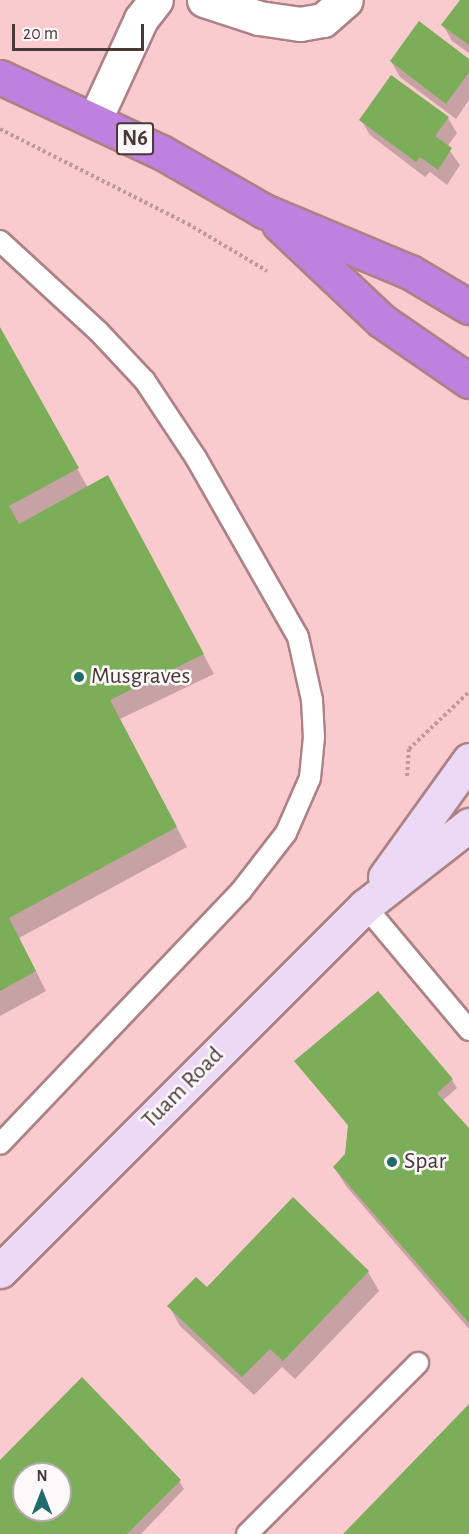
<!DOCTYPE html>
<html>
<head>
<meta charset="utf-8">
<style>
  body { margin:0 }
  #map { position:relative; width:469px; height:1534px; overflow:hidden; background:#f9cbcf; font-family:"Alegreya Sans",sans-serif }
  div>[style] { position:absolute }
  .shadow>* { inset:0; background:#0003 }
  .building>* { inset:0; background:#7cad59 }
  .path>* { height:4px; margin-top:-2px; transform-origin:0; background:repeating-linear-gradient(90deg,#be999c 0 3px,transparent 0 6px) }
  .roads { filter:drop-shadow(2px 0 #ac8285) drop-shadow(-2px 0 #ac8285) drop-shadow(0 2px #ac8285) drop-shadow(0 -2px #ac8285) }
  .lane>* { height:20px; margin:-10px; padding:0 10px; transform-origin:10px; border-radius:10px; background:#fff }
  .street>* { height:33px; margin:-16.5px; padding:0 16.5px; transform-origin:16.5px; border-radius:16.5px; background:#fff }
  .secondary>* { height:33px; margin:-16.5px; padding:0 16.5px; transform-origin:16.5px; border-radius:16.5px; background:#ecd9f5 }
  .highway>* { height:33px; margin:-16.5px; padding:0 16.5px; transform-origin:16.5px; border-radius:16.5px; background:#bf81df }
  .dots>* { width:16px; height:16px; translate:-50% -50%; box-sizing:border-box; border:3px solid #fdf8f9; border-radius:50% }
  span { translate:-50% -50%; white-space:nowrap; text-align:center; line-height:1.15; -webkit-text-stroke:5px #fdf8f9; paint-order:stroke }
  .shield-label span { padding:2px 4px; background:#fdf8f9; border:2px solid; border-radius:4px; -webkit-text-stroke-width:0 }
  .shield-label { font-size:22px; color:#4a3839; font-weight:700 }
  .poi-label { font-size:24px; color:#4a3839 }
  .left { translate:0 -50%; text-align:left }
  .street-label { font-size:24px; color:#4a3839 }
  .north { position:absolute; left:12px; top:1462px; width:60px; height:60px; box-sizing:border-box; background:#fdf8f9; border:2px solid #b5abac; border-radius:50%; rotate:0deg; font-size:16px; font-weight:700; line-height:24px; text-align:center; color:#4a3839 }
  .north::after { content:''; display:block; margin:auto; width:21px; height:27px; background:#206c6b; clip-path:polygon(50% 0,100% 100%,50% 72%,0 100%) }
  .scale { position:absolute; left:12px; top:24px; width:132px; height:27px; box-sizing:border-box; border:3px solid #4a3839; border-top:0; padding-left:8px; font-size:18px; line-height:21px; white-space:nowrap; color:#4a3839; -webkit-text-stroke:4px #fdf8f9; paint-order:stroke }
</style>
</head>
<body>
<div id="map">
  <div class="shadow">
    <i style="clip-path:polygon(461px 0,469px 0,469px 53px,452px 41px,443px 25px)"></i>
    <i style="clip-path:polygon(391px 61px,469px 61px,469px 100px,456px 119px,400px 77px)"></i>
    <i style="clip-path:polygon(448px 118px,457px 133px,447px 147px,460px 165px,447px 185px,430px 172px,425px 177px,370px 135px,361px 120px)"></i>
    <i style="clip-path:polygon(0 329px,88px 488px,119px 497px,214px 674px,120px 719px,187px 847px,19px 938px,46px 991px,0 1016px)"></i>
    <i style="clip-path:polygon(296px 1061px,452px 1080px,457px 1088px,442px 1101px,469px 1130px,469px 1329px,346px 1186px,334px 1167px,345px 1156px,349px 1127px)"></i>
    <i style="clip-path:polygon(368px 1272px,379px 1291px,295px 1379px,282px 1367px,254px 1395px,180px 1326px,169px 1306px,207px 1289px)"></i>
    <i style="clip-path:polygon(evenodd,0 1462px,179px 1481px,184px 1489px,141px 1534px,0 1534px,0 1462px,24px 1474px,60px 1474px,60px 1510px,24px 1510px,24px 1474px)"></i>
  </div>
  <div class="building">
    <i style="clip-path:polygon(460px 0,469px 0,469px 45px,441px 25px)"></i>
    <i style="clip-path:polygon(419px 21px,469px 59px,469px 72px,446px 104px,390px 61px)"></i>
    <i style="clip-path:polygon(391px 75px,449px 117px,435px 136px,452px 148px,438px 170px,420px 157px,416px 162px,359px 120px)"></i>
    <i style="clip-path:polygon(0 327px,79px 468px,9px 506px,19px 524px,108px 475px,204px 654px,110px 700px,177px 827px,9px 918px,36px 971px,0 991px)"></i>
    <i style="clip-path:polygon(378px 991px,453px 1079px,437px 1093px,469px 1128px,469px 1323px,333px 1167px,345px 1154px,348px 1125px,294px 1061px)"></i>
    <i style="clip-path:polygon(293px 1197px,369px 1271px,283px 1361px,270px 1349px,242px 1377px,167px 1306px,196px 1277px,207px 1287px)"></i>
    <i style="clip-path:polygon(evenodd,82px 1377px,181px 1480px,127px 1534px,0 1534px,0 1460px,82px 1377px,24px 1474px,60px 1474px,60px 1510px,24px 1510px,24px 1474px)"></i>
    <i style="clip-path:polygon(469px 1404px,469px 1534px,343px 1534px)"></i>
  </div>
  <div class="path">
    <i style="left:0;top:129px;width:211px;rotate:26.8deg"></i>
    <i style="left:188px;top:224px;width:92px;rotate:30.7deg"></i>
    <i style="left:407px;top:776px;width:27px;rotate:-86deg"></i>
    <i style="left:409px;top:749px;width:83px;rotate:-43.5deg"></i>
  </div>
  <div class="roads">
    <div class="lane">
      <i style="left:0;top:241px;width:134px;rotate:42.6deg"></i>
      <i style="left:99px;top:332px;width:67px;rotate:46.8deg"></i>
      <i style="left:145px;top:381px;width:92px;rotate:56.5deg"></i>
      <i style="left:196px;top:458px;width:206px;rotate:60.3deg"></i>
      <i style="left:298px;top:637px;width:65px;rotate:77.5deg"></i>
      <i style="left:312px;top:700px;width:37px;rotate:87deg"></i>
      <i style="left:314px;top:737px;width:41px;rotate:95.6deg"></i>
      <i style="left:310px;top:778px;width:60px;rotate:113.6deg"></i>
      <i style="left:286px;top:833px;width:73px;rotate:127.8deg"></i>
      <i style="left:241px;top:891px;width:349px;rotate:133.6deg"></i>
      <i style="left:365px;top:906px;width:162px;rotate:50deg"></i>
      <i style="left:247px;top:1534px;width:242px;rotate:-45deg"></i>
    </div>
    <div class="street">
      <i style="left:204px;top:0;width:58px;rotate:18.1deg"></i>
      <i style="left:259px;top:18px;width:41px;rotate:8.3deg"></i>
      <i style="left:300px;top:24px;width:23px;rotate:-10deg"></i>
      <i style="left:323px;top:20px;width:30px;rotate:-41deg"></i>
      <i style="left:95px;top:119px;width:110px;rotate:-65.3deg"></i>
      <i style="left:141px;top:19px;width:24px;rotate:-52deg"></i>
    </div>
    <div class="secondary">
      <i style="left:385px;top:877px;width:144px;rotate:-54.3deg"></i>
      <i style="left:0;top:1271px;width:516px;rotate:-45deg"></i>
      <i style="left:365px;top:906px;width:132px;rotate:-37.9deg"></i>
    </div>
    <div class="highway">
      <i style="left:0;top:77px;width:178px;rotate:25deg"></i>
      <i style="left:161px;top:152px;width:119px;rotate:29.8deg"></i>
      <i style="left:264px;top:211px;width:158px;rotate:22.7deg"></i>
      <i style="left:410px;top:272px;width:69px;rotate:30.7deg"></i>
      <i style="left:279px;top:224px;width:141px;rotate:43.3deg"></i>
      <i style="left:382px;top:321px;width:106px;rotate:34.6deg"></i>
    </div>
  </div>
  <div class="dots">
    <i style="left:79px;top:677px;background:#206c6b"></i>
    <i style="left:392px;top:1162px;background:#206c6b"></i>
  </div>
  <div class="shield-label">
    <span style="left:135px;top:139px">N6</span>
  </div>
  <div class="poi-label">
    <span class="left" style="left:91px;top:677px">Musgraves</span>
    <span class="left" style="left:404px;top:1162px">Spar</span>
  </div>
  <div class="street-label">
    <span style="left:183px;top:1088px;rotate:-45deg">Tuam Road</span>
  </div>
  <div class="north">N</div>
  <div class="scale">20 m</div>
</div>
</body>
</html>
